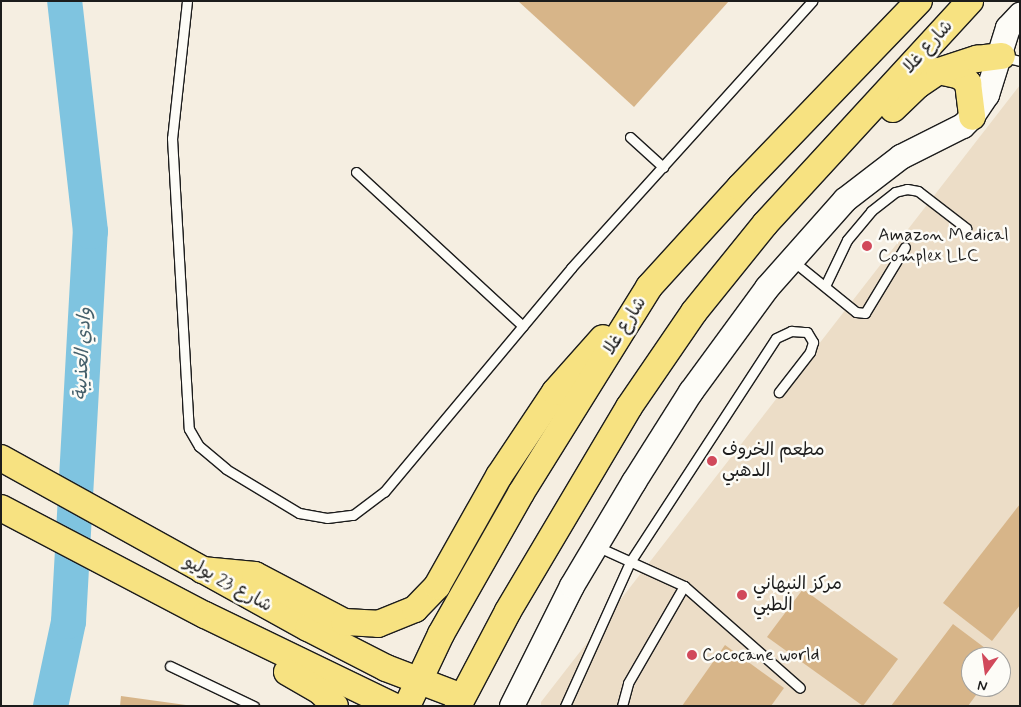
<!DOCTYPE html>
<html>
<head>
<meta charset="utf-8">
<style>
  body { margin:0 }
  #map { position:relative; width:1021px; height:707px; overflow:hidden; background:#f5eee1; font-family:Mynerve,"Playpen Sans Arabic",sans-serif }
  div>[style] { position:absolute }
  .built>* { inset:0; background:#ecddc7 }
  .river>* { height:35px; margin:-17.5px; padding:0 17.5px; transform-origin:17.5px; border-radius:17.5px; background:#7fc4e0 }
  .building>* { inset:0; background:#d7b589 }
  .roads { filter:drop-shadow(1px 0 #1c1c1c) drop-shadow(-1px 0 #1c1c1c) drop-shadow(0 1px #1c1c1c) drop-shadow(0 -1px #1c1c1c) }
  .lane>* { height:9px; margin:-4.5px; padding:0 4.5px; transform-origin:4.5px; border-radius:4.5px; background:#fdfcf7 }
  .secondary>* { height:24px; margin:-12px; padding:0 12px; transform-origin:12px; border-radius:12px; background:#fdfcf7 }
  .primary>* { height:26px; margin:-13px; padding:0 13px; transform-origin:13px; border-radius:13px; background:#f7e281 }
  .dots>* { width:14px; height:14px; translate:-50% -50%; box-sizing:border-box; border:2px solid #fdfcf7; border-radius:50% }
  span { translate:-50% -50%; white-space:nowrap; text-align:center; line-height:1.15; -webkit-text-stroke:5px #fdfcf7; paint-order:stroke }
  .street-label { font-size:18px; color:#1c1c1c }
  .poi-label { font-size:18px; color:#1c1c1c }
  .left { translate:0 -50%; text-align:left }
  .water-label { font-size:19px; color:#445f6a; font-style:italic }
  .frame { position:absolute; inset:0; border:2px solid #1c1c1c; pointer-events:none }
  .north { position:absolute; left:961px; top:647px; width:50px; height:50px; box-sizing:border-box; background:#fdfcf7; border:1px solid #a3a29f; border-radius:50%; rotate:194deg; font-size:14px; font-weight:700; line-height:20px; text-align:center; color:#1c1c1c }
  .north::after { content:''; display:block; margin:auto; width:18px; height:22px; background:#d1495b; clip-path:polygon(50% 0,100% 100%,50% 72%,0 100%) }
</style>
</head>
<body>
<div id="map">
  <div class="built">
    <i style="clip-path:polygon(evenodd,1020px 85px,1020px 706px,541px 706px,541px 702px,1020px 85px,971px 657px,1001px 657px,1001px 687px,971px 687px,971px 657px)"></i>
  </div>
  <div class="river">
    <i style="left:50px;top:706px;width:87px;rotate:-78deg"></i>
    <i style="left:68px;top:621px;width:391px;rotate:-86.8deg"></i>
    <i style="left:90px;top:231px;width:231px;rotate:-96.4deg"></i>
  </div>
  <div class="building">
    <i style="clip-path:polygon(518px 1px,729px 1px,634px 107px)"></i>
    <i style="clip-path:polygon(1020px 504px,1020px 605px,992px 641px,943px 603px)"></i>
    <i style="clip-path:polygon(803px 589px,898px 659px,863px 706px,767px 637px)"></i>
    <i style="clip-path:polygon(953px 624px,997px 657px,971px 657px,971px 687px,982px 687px,968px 706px,891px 706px)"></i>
    <i style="clip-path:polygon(725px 645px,784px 688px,771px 706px,682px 706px)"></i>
    <i style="clip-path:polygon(121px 696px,186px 705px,186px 706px,120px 706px)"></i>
  </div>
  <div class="roads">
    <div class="lane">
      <i style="left:187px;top:1px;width:138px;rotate:96.2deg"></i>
      <i style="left:172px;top:138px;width:291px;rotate:86.7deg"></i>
      <i style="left:189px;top:429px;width:20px;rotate:60deg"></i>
      <i style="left:199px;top:446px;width:35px;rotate:40deg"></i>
      <i style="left:226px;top:469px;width:85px;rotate:31.1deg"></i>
      <i style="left:299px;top:513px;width:28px;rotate:10deg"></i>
      <i style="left:327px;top:518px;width:26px;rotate:-7deg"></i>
      <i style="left:353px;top:515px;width:39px;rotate:-37deg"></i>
      <i style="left:384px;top:492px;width:292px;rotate:-50.1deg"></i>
      <i style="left:571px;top:268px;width:360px;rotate:-47.9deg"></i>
      <i style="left:1004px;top:57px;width:16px;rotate:14deg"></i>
      <i style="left:630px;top:137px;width:45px;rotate:42.3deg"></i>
      <i style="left:356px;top:172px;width:227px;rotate:42.7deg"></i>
      <i style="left:793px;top:261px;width:81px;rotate:39deg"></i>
      <i style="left:856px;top:312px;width:9px;rotate:6deg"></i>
      <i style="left:865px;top:313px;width:77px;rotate:-58.8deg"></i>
      <i style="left:825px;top:286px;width:51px;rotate:-64.4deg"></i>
      <i style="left:847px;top:240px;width:38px;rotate:-50deg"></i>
      <i style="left:871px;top:211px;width:31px;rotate:-38deg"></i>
      <i style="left:895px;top:192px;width:12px;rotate:-14deg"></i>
      <i style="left:907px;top:189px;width:11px;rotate:10deg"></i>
      <i style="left:918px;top:191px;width:61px;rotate:37.6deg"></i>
      <i style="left:596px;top:546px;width:97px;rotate:24.4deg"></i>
      <i style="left:684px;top:586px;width:154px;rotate:41.3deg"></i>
      <i style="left:170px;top:666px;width:93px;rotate:25.5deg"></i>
      <i style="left:565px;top:706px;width:158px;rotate:-65.7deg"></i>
      <i style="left:630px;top:562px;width:267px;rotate:-56.9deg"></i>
      <i style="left:776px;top:338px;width:17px;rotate:-25deg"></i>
      <i style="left:791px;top:331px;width:16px;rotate:4deg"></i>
      <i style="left:807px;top:332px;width:12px;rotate:59deg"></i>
      <i style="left:813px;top:342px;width:10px;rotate:107deg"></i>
      <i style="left:810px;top:352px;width:51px;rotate:127.8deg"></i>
      <i style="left:622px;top:706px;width:24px;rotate:-75deg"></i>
      <i style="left:628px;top:683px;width:112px;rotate:-60deg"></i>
    </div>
    <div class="secondary">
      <i style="left:512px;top:706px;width:134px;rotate:-63.4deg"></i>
      <i style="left:572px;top:586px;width:121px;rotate:-59.2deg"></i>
      <i style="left:634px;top:482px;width:107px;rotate:-57.7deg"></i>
      <i style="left:691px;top:392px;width:129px;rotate:-53.8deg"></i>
      <i style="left:767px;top:288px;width:118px;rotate:-48.4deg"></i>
      <i style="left:845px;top:200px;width:71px;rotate:-37.5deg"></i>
      <i style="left:901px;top:157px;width:69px;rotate:-26.6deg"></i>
      <i style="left:963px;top:126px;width:13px;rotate:-45deg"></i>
      <i style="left:972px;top:117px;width:27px;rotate:-56deg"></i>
      <i style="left:987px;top:95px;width:70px;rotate:-72.6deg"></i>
      <i style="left:1008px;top:28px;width:18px;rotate:-47deg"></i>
    </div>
    <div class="primary">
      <i style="left:939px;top:71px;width:22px;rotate:13deg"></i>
      <i style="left:960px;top:76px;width:11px;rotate:41deg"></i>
      <i style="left:968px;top:83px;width:34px;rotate:83deg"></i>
      <i style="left:893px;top:109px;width:35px;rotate:-44deg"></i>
      <i style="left:918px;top:85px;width:25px;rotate:-34deg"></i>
      <i style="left:939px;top:71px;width:40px;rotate:-18deg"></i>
      <i style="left:977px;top:59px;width:25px;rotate:-7deg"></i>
      <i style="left:1px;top:458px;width:351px;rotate:29deg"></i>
      <i style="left:308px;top:628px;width:88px;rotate:27.1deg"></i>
      <i style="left:386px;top:668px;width:81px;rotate:20.9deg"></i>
      <i style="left:1px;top:508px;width:230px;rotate:27.7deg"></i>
      <i style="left:205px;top:615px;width:209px;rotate:25.8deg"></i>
      <i style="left:202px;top:570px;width:53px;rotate:5.4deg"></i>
      <i style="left:255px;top:575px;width:101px;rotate:27.8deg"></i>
      <i style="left:344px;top:622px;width:34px;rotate:3deg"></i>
      <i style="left:378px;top:624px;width:40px;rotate:-22deg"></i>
      <i style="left:415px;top:609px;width:32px;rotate:-46deg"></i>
      <i style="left:437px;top:586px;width:126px;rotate:-60.6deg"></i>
      <i style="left:499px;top:476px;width:101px;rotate:-56.3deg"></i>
      <i style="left:555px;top:392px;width:72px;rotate:-48.4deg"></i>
      <i style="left:287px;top:672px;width:38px;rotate:30deg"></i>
      <i style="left:320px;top:691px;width:21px;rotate:45deg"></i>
      <i style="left:407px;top:706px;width:80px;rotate:-64.7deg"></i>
      <i style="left:441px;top:634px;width:162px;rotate:-60.4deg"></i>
      <i style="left:521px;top:493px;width:243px;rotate:-58.1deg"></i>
      <i style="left:649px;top:287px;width:135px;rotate:-47.7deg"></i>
      <i style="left:740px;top:187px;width:258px;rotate:-46.1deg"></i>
      <i style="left:458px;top:706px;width:107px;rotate:-62.2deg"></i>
      <i style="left:508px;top:611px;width:237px;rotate:-59.3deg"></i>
      <i style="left:629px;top:407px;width:115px;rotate:-55.6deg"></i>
      <i style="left:694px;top:312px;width:113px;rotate:-51.1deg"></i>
      <i style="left:765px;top:224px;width:303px;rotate:-47.4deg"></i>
    </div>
  </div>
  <div class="dots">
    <i style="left:867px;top:246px;background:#d1495b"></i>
    <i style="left:712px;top:461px;background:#d1495b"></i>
    <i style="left:742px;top:595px;background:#d1495b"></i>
    <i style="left:692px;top:655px;background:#d1495b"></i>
  </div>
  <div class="street-label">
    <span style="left:928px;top:47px;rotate:-48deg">شارع غلا</span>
    <span style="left:625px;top:326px;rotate:-58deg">شارع غلا</span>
    <span style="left:228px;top:584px;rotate:29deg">شارع 23 يوليو</span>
  </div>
  <div class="poi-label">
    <span class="left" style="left:878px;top:246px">Amazon Medical<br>Complex LLC</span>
    <span class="left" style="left:722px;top:461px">مطعم الخروف<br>الدهبي</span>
    <span class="left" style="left:753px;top:595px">مركز النبهاني<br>الطبي</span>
    <span class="left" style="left:702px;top:655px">Cococane world</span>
  </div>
  <div class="water-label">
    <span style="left:83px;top:354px;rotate:-87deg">وادي العذيبة</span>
  </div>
  <div class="frame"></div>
  <div class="north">N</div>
</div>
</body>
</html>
